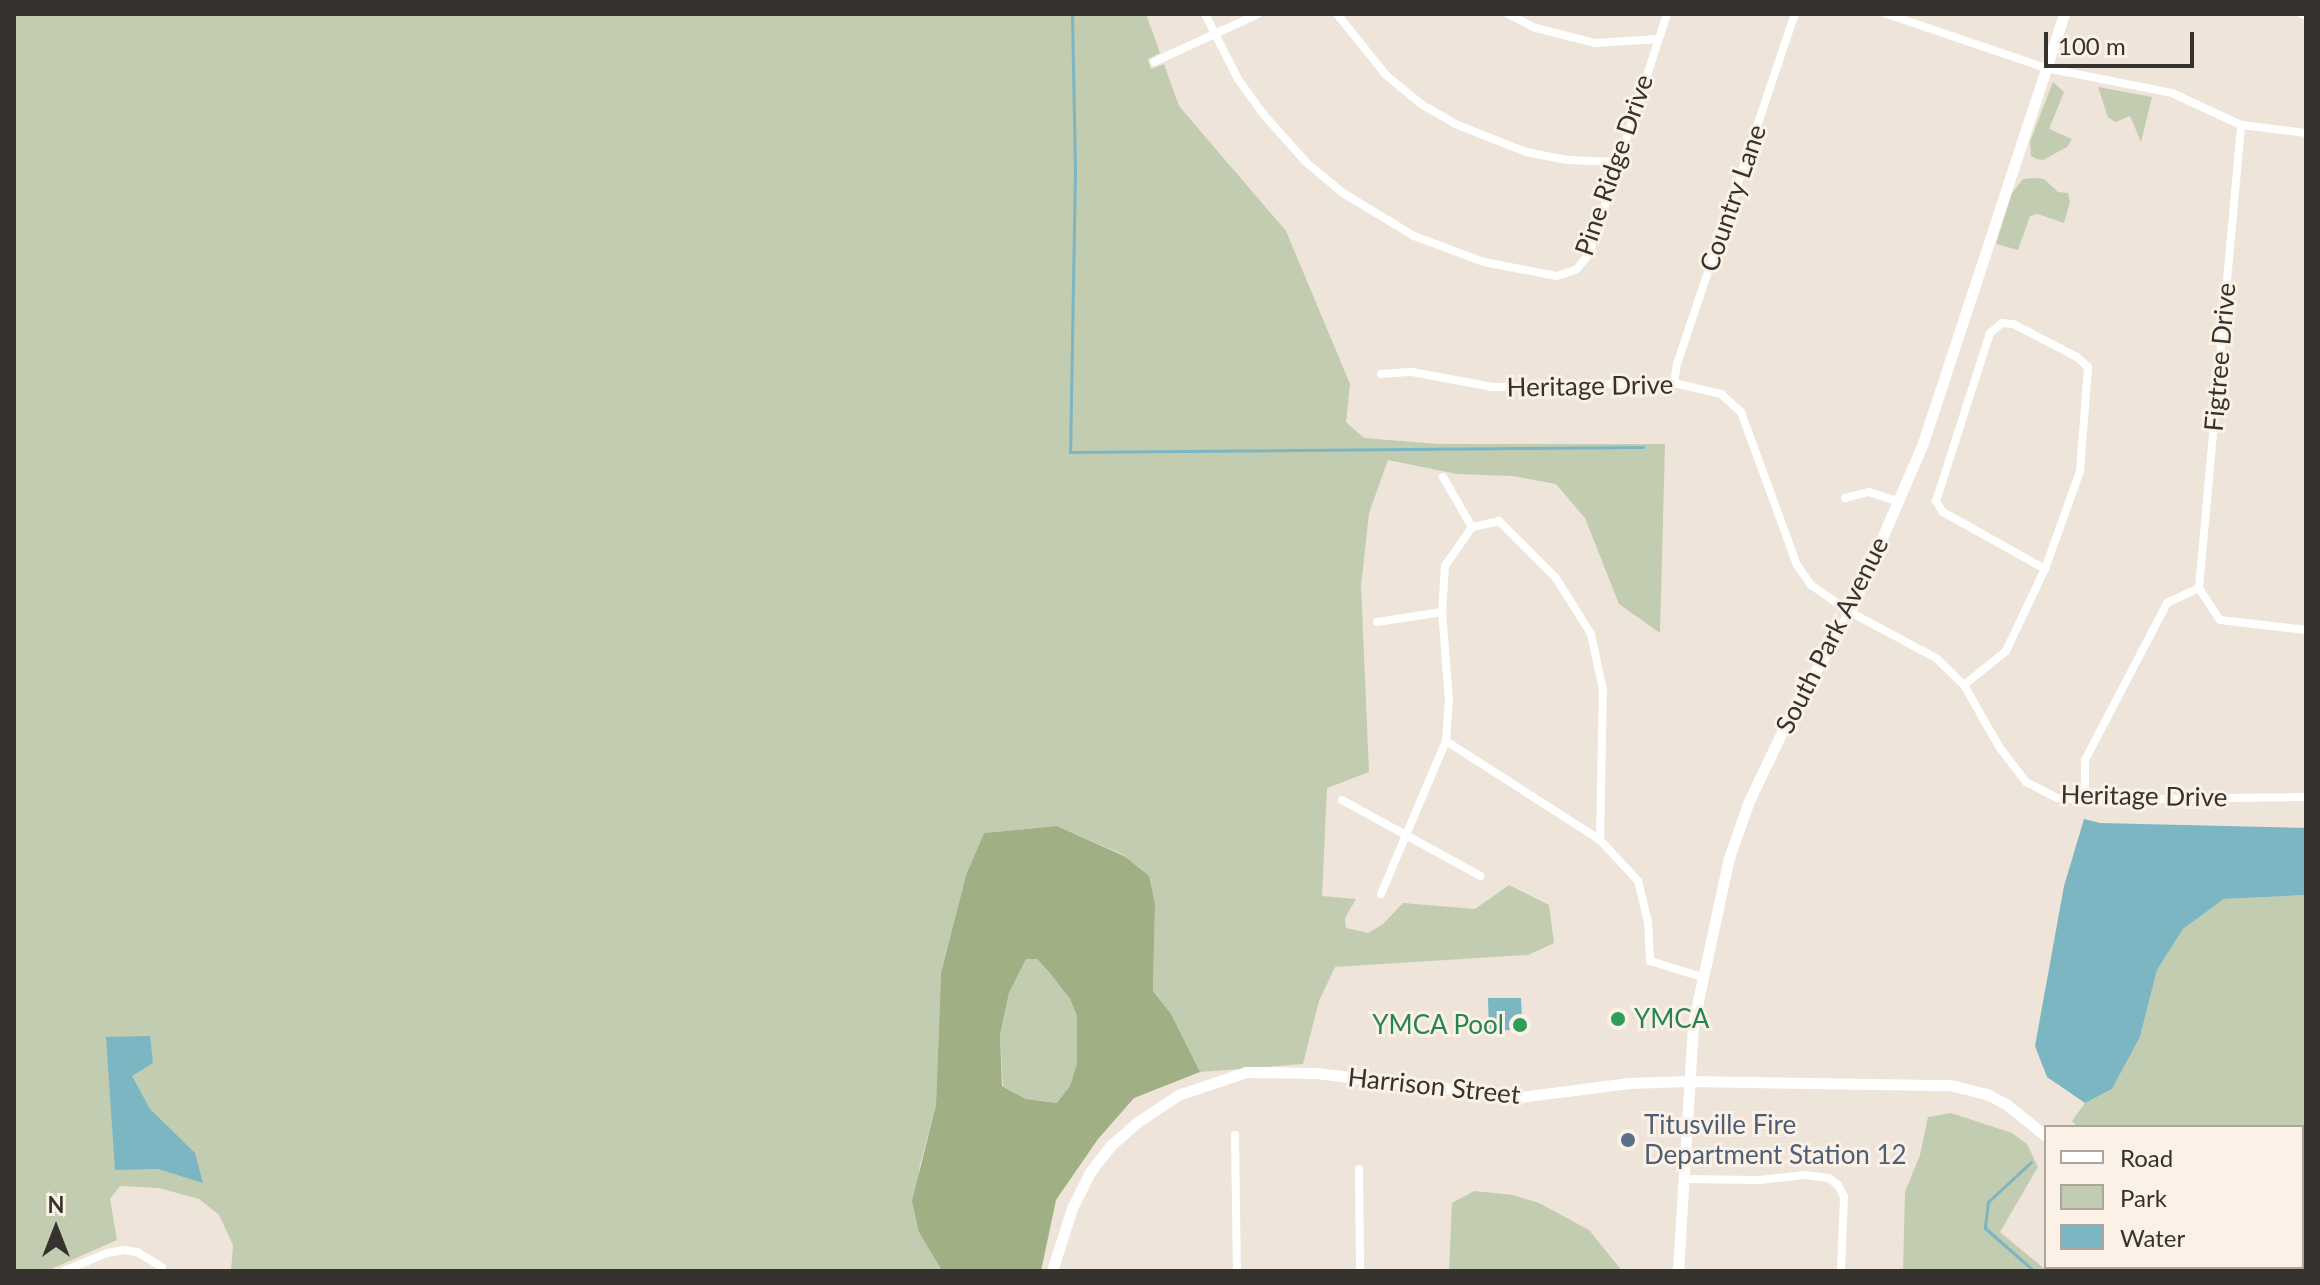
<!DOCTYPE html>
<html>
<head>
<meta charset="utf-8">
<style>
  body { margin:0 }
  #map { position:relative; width:2320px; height:1285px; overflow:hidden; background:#eee4d9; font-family:Lato,sans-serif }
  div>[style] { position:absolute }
  .green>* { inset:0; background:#c2ccb0 }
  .forest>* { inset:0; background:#a1b084 }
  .water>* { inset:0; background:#7cb6c2 }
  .stream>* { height:3px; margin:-1.5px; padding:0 1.5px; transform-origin:1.5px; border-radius:1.5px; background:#7cb6c2 }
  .street>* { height:8px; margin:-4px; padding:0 4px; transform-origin:4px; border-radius:4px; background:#fff }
  .secondary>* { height:11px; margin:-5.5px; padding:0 5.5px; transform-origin:5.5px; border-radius:5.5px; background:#fff }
  .dots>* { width:22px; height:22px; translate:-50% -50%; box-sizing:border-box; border:4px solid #fbf1e6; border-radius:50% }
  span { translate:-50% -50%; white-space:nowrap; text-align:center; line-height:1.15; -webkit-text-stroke:6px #fbf1e6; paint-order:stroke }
  .street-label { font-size:26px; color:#36322e }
  .leisure-label { font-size:26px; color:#27864d }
  .left { translate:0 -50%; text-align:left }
  .right { translate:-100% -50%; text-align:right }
  .service-label { font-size:26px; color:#4e5e75 }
  .frame { position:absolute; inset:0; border:16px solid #36322e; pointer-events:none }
  .legend { position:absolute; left:2044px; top:1125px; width:260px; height:144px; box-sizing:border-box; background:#fbf1e6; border:2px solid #aca59c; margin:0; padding:10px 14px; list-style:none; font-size:24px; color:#36322e }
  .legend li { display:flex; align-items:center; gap:16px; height:40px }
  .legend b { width:40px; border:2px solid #aca59c }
  .north { position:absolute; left:16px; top:1189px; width:80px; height:80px; -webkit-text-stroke:6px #fbf1e6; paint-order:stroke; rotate:0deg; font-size:22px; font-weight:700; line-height:32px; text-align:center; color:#36322e }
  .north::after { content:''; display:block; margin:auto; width:28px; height:36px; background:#36322e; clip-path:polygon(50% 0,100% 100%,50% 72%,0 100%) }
  .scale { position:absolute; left:2044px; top:32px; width:150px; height:36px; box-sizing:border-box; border:4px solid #36322e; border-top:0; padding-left:10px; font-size:24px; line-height:28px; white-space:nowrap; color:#36322e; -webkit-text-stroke:6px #fbf1e6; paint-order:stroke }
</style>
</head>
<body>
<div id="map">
  <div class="green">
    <i style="clip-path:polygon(14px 14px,1146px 14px,1160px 53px,1148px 59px,1151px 69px,1164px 64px,1179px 106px,1286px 231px,1350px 384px,1346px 422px,1364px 438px,1438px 444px,1665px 444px,1660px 633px,1619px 604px,1585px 518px,1556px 484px,1513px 476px,1457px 474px,1388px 460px,1369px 513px,1361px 586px,1369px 772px,1327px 788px,1322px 896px,1356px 899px,1345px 918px,1346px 928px,1368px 933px,1383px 924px,1403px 903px,1475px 909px,1509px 885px,1549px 905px,1554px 943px,1528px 955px,1335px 967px,1319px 1001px,1303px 1064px,1200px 1072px,1171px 1014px,1153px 991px,1155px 905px,1124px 855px,1057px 826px,984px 833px,966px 875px,941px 973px,936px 1105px,919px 1169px,919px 1232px,942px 1271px,231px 1271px,233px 1245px,219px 1215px,199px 1199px,159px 1188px,120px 1186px,110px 1199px,117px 1240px,49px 1270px,14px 1271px)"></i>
    <i style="clip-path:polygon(2053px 82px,2064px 92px,2049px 129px,2072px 139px,2067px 147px,2043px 160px,2036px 159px,2031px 156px,2030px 142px)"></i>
    <i style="clip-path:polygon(2098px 87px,2152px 97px,2141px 142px,2130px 116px,2115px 122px,2108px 117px)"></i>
    <i style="clip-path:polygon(2035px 178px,2044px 179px,2058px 192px,2068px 193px,2070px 202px,2064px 223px,2038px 214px,2030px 216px,2018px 250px,1996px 244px,2012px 193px,2023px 179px)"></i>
    <i style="clip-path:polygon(2306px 895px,2306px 1271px,2235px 1271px,2230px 1267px,2302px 1267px,2302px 1127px,2078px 1127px,2072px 1121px,2085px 1103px,2112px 1089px,2140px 1037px,2157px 970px,2183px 929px,2224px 899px)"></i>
    <i style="clip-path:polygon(1026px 959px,1037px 959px,1049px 972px,1070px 999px,1077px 1016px,1077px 1063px,1070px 1086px,1058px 1103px,1026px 1099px,1003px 1086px,1000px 1035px,1009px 993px)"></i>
    <i style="clip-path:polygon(1951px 1113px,2012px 1133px,2027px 1144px,2038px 1167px,2000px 1232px,2047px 1271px,1903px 1271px,1905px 1192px,1920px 1155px,1928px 1117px)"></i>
    <i style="clip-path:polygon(1474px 1191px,1513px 1195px,1539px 1203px,1589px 1230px,1622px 1271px,1449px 1271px,1452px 1203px)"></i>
  </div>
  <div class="forest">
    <i style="clip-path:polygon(evenodd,1057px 826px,1124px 856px,1149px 876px,1155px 905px,1153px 991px,1171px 1014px,1200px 1072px,1134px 1098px,1098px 1139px,1056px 1200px,1041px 1271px,942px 1271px,919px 1232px,912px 1201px,936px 1105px,941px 973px,966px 875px,984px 833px,1057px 826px,1026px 959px,1037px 959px,1049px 972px,1070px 999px,1077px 1016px,1077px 1063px,1070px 1086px,1057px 1103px,1026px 1099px,1002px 1086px,1000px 1035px,1009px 993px,1026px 959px)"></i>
  </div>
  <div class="water">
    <i style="clip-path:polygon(2084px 819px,2100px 823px,2306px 828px,2306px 895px,2224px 899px,2183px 929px,2157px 970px,2140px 1037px,2112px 1089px,2085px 1103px,2047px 1077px,2035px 1046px,2064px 886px)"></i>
    <i style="clip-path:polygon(1488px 998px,1521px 998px,1522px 1018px,1511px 1019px,1511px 1030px,1489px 1031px)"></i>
    <i style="clip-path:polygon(150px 1036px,153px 1063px,132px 1076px,150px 1109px,195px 1153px,203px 1183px,158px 1169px,115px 1170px,106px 1037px)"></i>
  </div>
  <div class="stream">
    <i style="left:1072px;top:14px;width:156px;rotate:88.9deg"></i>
    <i style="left:1075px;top:170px;width:282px;rotate:91deg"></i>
    <i style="left:1070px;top:452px;width:573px;rotate:-0.5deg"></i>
    <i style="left:2031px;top:1162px;width:59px;rotate:137.1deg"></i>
    <i style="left:1988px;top:1202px;width:26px;rotate:97deg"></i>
    <i style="left:1985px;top:1228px;width:65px;rotate:41.3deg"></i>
  </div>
  <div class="street">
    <i style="left:1205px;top:14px;width:73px;rotate:63.1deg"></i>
    <i style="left:1238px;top:79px;width:44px;rotate:54.2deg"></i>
    <i style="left:1264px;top:115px;width:63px;rotate:48.2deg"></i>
    <i style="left:1306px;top:162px;width:48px;rotate:40deg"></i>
    <i style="left:1343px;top:193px;width:83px;rotate:31.2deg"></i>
    <i style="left:1414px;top:236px;width:75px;rotate:20.4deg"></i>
    <i style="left:1484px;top:262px;width:74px;rotate:10.9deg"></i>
    <i style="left:1557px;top:276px;width:21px;rotate:-19deg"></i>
    <i style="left:1577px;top:269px;width:19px;rotate:-51deg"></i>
    <i style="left:1589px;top:254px;width:252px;rotate:-72deg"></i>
    <i style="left:1337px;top:14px;width:78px;rotate:51.2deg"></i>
    <i style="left:1386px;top:75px;width:45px;rotate:39.6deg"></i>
    <i style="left:1421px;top:104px;width:39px;rotate:30deg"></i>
    <i style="left:1455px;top:124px;width:76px;rotate:21.5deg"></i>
    <i style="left:1526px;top:152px;width:42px;rotate:11deg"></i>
    <i style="left:1567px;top:160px;width:49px;rotate:2.3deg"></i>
    <i style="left:1508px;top:14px;width:31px;rotate:27deg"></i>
    <i style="left:1536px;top:28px;width:61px;rotate:14.3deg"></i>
    <i style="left:1595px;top:43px;width:63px;rotate:-3.6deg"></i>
    <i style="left:1887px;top:14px;width:168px;rotate:18.8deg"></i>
    <i style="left:2046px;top:68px;width:128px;rotate:11.2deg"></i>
    <i style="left:2172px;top:93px;width:76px;rotate:24.9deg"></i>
    <i style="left:2241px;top:125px;width:65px;rotate:7deg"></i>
    <i style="left:2301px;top:14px;width:5px;rotate:22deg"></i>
    <i style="left:1154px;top:62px;width:115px;rotate:-24.8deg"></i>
    <i style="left:1381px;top:374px;width:31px;rotate:-4deg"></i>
    <i style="left:1412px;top:372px;width:82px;rotate:10.5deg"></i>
    <i style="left:1493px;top:387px;width:181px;rotate:-1.3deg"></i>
    <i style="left:1674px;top:383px;width:48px;rotate:13.2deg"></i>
    <i style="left:1721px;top:394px;width:27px;rotate:42deg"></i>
    <i style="left:1741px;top:412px;width:163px;rotate:69.9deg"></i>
    <i style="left:1797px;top:565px;width:24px;rotate:55deg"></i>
    <i style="left:1811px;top:585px;width:47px;rotate:34.7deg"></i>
    <i style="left:1850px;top:612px;width:98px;rotate:28.1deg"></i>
    <i style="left:1936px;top:658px;width:39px;rotate:44deg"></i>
    <i style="left:1964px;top:685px;width:73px;rotate:60.3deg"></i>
    <i style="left:2000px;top:748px;width:43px;rotate:52.6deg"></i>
    <i style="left:2026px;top:782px;width:36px;rotate:27deg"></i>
    <i style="left:2058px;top:798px;width:27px;rotate:4deg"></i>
    <i style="left:2085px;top:800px;width:221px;rotate:-0.8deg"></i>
    <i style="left:1674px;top:383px;width:19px;rotate:-81deg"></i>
    <i style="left:1677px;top:364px;width:369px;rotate:-71.4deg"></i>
    <i style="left:1443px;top:477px;width:58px;rotate:59.9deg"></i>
    <i style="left:1845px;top:498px;width:25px;rotate:-14deg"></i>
    <i style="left:1869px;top:492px;width:32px;rotate:18deg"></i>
    <i style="left:2199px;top:588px;width:465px;rotate:-84.8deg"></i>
    <i style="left:1377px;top:622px;width:66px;rotate:-8.7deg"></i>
    <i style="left:1964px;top:685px;width:54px;rotate:-39deg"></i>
    <i style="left:2006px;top:651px;width:91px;rotate:-64.6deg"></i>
    <i style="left:2045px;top:569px;width:104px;rotate:-70.3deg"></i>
    <i style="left:2080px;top:471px;width:104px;rotate:-85.6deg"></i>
    <i style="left:2088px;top:367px;width:15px;rotate:-138deg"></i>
    <i style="left:2077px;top:357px;width:72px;rotate:-152.7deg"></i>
    <i style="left:2013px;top:324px;width:11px;rotate:-175deg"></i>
    <i style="left:2002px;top:323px;width:16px;rotate:140deg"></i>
    <i style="left:1990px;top:333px;width:176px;rotate:107.8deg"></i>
    <i style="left:1936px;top:501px;width:13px;rotate:58deg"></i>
    <i style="left:1943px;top:512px;width:117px;rotate:29.2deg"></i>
    <i style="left:1342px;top:800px;width:158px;rotate:28.8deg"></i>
    <i style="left:2085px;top:800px;width:40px;rotate:-90deg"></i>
    <i style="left:2085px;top:760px;width:177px;rotate:-62.4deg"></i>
    <i style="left:2167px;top:603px;width:35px;rotate:-25deg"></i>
    <i style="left:2199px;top:588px;width:38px;rotate:57deg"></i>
    <i style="left:2220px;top:620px;width:87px;rotate:6.6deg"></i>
    <i style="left:1600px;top:840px;width:150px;rotate:-88.9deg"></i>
    <i style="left:1603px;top:690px;width:57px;rotate:-102.1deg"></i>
    <i style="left:1591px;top:634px;width:66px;rotate:-122deg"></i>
    <i style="left:1556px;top:578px;width:81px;rotate:-135deg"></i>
    <i style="left:1499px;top:521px;width:28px;rotate:167deg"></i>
    <i style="left:1472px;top:527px;width:47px;rotate:124.7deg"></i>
    <i style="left:1445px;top:566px;width:46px;rotate:93.7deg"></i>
    <i style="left:1442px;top:612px;width:88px;rotate:85.5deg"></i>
    <i style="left:1449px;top:700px;width:41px;rotate:94.2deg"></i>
    <i style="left:1446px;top:741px;width:183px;rotate:32.7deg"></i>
    <i style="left:1600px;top:840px;width:56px;rotate:47.2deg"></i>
    <i style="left:1638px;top:881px;width:42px;rotate:76.3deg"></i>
    <i style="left:1648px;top:922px;width:39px;rotate:87deg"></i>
    <i style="left:1650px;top:961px;width:54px;rotate:17.1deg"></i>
    <i style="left:1381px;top:894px;width:166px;rotate:-67deg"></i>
    <i style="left:1235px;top:1135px;width:136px;rotate:89.2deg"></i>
    <i style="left:1359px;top:1169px;width:102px;rotate:89.4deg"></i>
    <i style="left:1683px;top:1179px;width:76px;rotate:0.8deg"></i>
    <i style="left:1759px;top:1180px;width:46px;rotate:-6.2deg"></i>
    <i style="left:1805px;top:1175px;width:24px;rotate:7deg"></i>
    <i style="left:1829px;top:1178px;width:11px;rotate:38deg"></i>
    <i style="left:1838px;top:1185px;width:13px;rotate:63deg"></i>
    <i style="left:1844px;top:1197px;width:74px;rotate:92.3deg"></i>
    <i style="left:64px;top:1271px;width:47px;rotate:-22.7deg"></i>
    <i style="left:107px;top:1253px;width:17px;rotate:-10deg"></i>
    <i style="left:124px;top:1250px;width:13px;rotate:9deg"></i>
    <i style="left:137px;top:1252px;width:29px;rotate:31deg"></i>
  </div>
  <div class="secondary">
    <i style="left:2193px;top:1267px;width:6px;rotate:39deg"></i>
    <i style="left:1052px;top:1271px;width:66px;rotate:-72.4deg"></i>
    <i style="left:1072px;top:1208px;width:40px;rotate:-63.4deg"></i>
    <i style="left:1090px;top:1172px;width:33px;rotate:-52deg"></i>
    <i style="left:1110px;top:1146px;width:35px;rotate:-41deg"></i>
    <i style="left:1136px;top:1123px;width:50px;rotate:-33.7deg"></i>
    <i style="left:1178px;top:1095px;width:72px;rotate:-18.7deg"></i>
    <i style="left:1246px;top:1072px;width:70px;rotate:0.8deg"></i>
    <i style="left:1316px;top:1073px;width:205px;rotate:6.7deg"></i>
    <i style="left:1520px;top:1097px;width:110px;rotate:-7.3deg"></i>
    <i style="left:1629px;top:1083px;width:58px;rotate:-2deg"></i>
    <i style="left:1687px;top:1081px;width:263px;rotate:0.9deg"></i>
    <i style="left:1950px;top:1085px;width:38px;rotate:14deg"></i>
    <i style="left:1987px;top:1094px;width:21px;rotate:28deg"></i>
    <i style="left:2006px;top:1104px;width:51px;rotate:38.7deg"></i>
    <i style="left:1678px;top:1271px;width:247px;rotate:-86.5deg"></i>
    <i style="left:1693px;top:1024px;width:170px;rotate:-77.8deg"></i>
    <i style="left:1729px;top:858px;width:60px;rotate:-70.7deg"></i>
    <i style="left:1749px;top:801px;width:95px;rotate:-64.5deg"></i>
    <i style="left:1790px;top:715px;width:119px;rotate:-59.8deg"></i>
    <i style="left:1850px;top:612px;width:184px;rotate:-66.6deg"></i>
    <i style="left:1923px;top:443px;width:452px;rotate:-71.8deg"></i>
  </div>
  <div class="dots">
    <i style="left:1618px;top:1019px;background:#2e9e5b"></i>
    <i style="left:1520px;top:1025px;background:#2e9e5b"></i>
    <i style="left:1628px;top:1140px;background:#5c6f8a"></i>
  </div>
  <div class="street-label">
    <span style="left:1614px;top:165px;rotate:-71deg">Pine Ridge Drive</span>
    <span style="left:1733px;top:198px;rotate:-71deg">Country Lane</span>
    <span style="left:2220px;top:357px;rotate:-85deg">Figtree Drive</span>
    <span style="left:1590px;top:386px;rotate:-1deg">Heritage Drive</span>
    <span style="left:1832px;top:635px;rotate:-63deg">South Park Avenue</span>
    <span style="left:2144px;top:796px;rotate:1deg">Heritage Drive</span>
    <span style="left:1434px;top:1086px;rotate:6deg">Harrison Street</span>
  </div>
  <div class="leisure-label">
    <span class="left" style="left:1634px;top:1019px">YMCA</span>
    <span class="right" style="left:1504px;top:1025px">YMCA Pool</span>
  </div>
  <div class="service-label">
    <span class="left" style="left:1644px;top:1140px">Titusville Fire<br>Department Station 12</span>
  </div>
  <div class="frame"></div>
  <ul class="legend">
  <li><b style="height:10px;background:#fff"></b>Road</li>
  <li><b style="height:22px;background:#c2ccb0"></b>Park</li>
  <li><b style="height:22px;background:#7cb6c2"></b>Water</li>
  </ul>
  <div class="north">N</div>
  <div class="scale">100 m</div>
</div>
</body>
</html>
